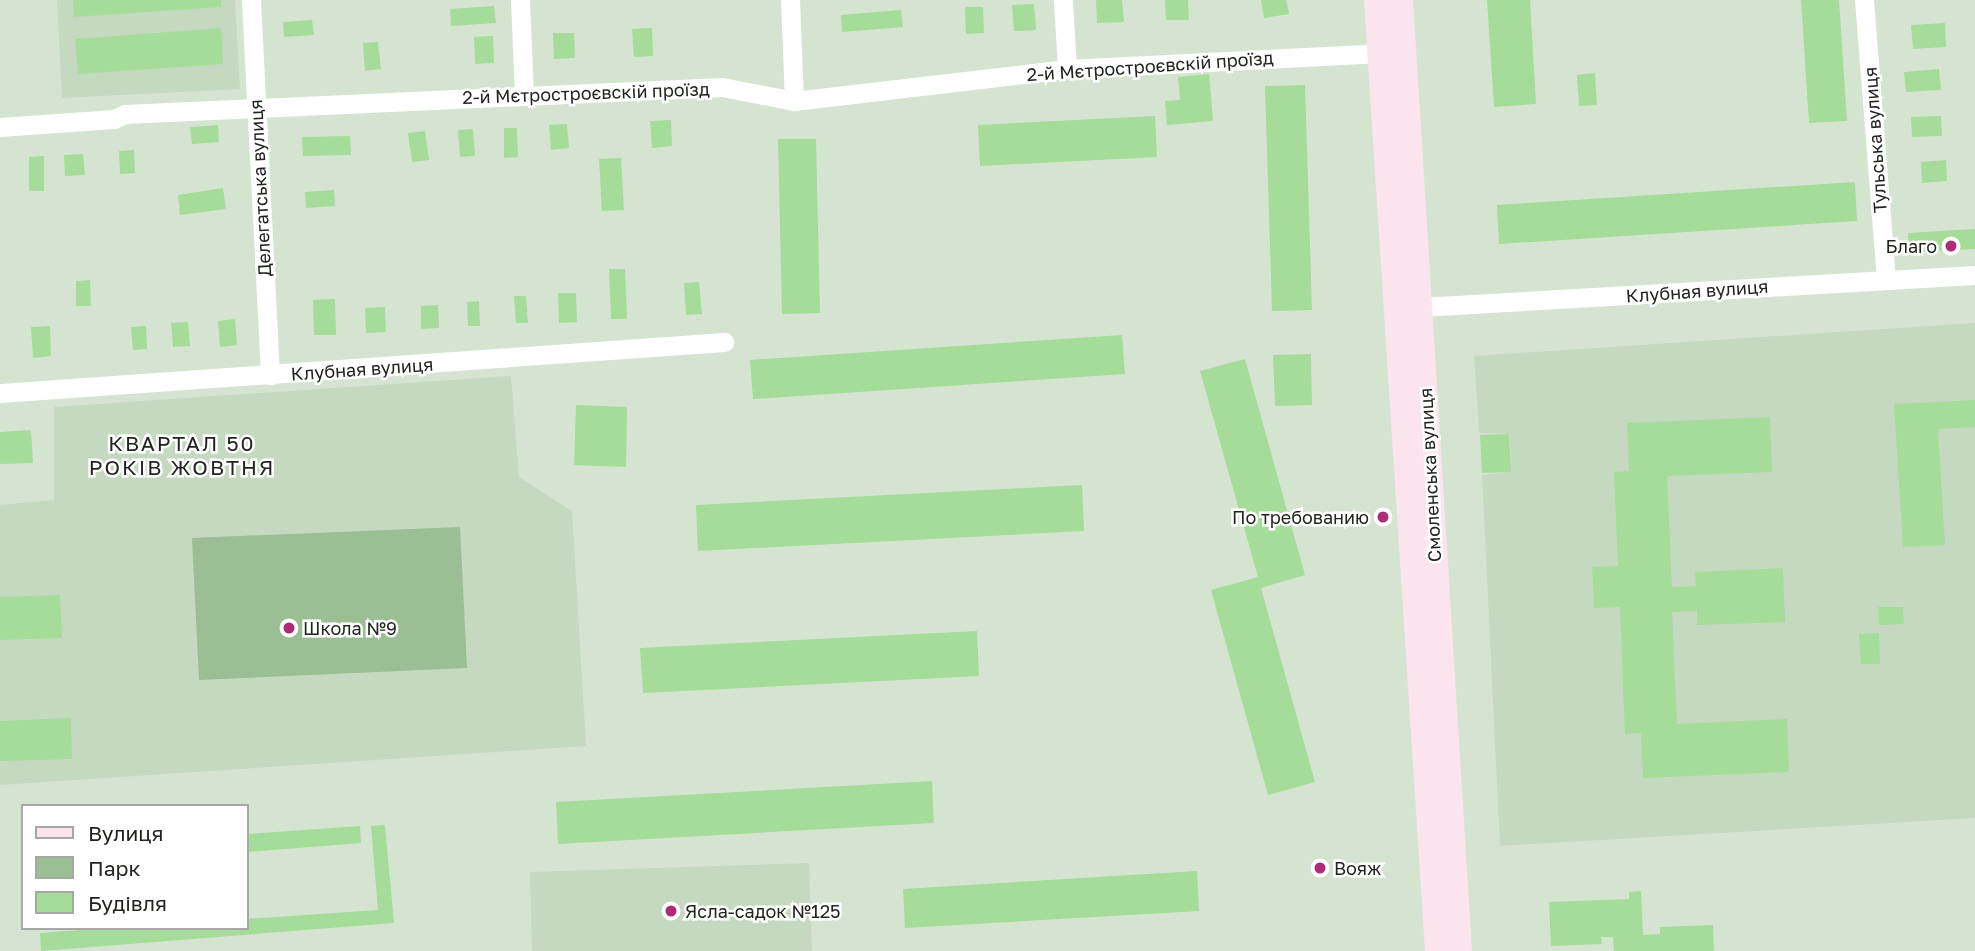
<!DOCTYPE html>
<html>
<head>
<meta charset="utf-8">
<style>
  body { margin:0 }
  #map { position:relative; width:1975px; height:951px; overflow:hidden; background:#d4e4d1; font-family:"Golos Text",sans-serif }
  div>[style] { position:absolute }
  .built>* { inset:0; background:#c4d9c0 }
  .green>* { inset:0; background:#9bbe94 }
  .building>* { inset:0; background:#a5dc9a }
  .street>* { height:19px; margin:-9.5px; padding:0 9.5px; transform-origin:9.5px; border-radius:9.5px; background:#fff }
  .secondary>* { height:26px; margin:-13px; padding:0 13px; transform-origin:13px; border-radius:13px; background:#fce4ef }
  .dots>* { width:19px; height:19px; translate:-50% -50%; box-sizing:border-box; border:4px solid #fff; border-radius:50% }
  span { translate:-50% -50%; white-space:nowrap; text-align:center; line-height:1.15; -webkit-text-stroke:5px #fff; paint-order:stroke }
  .street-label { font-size:18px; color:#20261f }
  .poi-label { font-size:18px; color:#20261f }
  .right { translate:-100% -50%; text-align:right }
  .left { translate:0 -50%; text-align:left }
  .quarter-label { font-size:21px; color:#20261f; letter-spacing:2px }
  .legend { position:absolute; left:21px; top:804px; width:228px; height:126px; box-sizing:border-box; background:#fff; border:2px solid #a6a8a5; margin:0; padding:9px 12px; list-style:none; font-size:21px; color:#20261f }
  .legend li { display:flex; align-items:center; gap:14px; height:35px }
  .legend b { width:35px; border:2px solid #a6a8a5 }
</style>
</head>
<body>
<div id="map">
  <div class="built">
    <i style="clip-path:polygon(57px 0,235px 0,240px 89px,62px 98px)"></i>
    <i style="clip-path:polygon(1975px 323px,1975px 818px,1500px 846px,1482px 475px,1511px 472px,1510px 434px,1479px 433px,1474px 356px)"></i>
    <i style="clip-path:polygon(511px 376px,519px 477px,572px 511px,586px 746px,0 785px,0 505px,54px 500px,54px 407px)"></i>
    <i style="clip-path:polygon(809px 863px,812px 951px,532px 951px,530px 872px)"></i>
  </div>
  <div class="green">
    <i style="clip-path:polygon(460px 527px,467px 668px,199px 680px,192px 538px)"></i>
  </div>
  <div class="building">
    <i style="clip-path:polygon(73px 0,221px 0,221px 7px,74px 17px)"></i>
    <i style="clip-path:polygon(1096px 0,1122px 0,1124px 22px,1097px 23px)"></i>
    <i style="clip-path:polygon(1165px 0,1188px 0,1189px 20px,1166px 20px)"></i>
    <i style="clip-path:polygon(1261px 0,1286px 0,1289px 14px,1264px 18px)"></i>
    <i style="clip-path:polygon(1487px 0,1530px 0,1536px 104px,1494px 107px)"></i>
    <i style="clip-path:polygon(1801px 0,1839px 0,1847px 121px,1809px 123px)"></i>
    <i style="clip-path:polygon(1034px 4px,1036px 30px,1014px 31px,1012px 5px)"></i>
    <i style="clip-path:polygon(494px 6px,496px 23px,451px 26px,450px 9px)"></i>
    <i style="clip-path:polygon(965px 7px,983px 7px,984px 33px,966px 34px)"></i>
    <i style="clip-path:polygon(901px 10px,903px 27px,842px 32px,841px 15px)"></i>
    <i style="clip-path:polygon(312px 20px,314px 35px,284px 37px,283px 22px)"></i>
    <i style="clip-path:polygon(1945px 23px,1946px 47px,1913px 49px,1911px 25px)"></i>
    <i style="clip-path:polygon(221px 28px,223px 64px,78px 74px,75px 39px)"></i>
    <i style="clip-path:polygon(652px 28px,653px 56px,634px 57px,632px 29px)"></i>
    <i style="clip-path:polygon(553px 33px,574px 33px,575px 58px,554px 59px)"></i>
    <i style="clip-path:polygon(493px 36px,494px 63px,475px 64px,474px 37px)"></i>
    <i style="clip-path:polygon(378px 42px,381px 69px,365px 71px,363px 43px)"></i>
    <i style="clip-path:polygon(1939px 69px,1941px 90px,1906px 92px,1904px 72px)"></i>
    <i style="clip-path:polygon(1595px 73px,1597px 105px,1579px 106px,1577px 75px)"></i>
    <i style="clip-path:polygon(1209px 74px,1213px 121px,1167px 125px,1165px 101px,1180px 100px,1178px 77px)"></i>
    <i style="clip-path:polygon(1305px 85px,1312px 310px,1272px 311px,1265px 86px)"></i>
    <i style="clip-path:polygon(1155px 116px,1157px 157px,980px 166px,978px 125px)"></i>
    <i style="clip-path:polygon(1941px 116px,1942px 136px,1912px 137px,1911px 117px)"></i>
    <i style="clip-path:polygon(671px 120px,672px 146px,652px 148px,650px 121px)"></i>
    <i style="clip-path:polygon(567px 124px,569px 148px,551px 150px,549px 125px)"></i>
    <i style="clip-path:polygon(218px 125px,219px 142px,192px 144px,190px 127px)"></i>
    <i style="clip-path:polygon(504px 128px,517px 128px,518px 157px,504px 158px)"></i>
    <i style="clip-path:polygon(473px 129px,475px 156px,460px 157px,458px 130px)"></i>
    <i style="clip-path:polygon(425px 131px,429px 160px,412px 162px,408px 133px)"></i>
    <i style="clip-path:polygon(350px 136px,351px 155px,303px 156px,302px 137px)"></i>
    <i style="clip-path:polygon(778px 139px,816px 139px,820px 313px,782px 314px)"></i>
    <i style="clip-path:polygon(134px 150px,135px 173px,120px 174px,119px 151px)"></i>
    <i style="clip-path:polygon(83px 154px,85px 175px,65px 176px,64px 155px)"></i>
    <i style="clip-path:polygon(44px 156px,44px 191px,29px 191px,29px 157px)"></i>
    <i style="clip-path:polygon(621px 158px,624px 210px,602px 211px,599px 159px)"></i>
    <i style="clip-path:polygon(1946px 160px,1947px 181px,1922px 183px,1921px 162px)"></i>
    <i style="clip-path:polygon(1855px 182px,1857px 221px,1499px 244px,1497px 205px)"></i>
    <i style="clip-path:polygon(223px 188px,226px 209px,180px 215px,178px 195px)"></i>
    <i style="clip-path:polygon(334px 190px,335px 206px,306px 208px,305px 192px)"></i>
    <i style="clip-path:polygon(1975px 229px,1975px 249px,1909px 252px,1908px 233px)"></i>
    <i style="clip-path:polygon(609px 269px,625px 269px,627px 319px,611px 319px)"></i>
    <i style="clip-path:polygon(90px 280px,91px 306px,76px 306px,76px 281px)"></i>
    <i style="clip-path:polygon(699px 282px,702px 314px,686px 315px,684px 283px)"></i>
    <i style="clip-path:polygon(558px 293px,576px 293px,577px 322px,559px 323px)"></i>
    <i style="clip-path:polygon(514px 296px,526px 296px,528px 323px,516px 323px)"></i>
    <i style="clip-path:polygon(335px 299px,336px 335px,314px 335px,313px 300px)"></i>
    <i style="clip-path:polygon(479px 301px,480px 326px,468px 326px,467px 302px)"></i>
    <i style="clip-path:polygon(438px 305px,439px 328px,421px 329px,421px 306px)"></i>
    <i style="clip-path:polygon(385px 307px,386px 332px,366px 333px,365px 308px)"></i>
    <i style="clip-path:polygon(235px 319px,237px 345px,220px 347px,218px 321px)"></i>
    <i style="clip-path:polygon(188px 322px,190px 346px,173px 347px,171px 323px)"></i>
    <i style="clip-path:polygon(50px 326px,51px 356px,33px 358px,31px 327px)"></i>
    <i style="clip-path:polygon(146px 326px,147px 349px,133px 350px,131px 327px)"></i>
    <i style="clip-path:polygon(1122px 335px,1125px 374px,753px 399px,750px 360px)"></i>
    <i style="clip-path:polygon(1311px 354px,1312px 405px,1275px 406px,1273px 355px)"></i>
    <i style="clip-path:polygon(1245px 359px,1305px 575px,1261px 588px,1315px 782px,1268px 795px,1211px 590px,1258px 577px,1200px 371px)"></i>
    <i style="clip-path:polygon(1975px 400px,1975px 427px,1938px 429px,1945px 545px,1903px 547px,1894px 404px)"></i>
    <i style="clip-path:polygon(576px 405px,627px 407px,626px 467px,574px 465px)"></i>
    <i style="clip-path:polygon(1770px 417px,1772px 472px,1667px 476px,1672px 587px,1696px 586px,1695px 572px,1783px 568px,1785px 622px,1697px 625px,1697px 611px,1672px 612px,1677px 724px,1787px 719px,1789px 772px,1643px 778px,1641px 733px,1625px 734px,1620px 607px,1594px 608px,1592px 567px,1618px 566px,1614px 472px,1629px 471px,1627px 423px)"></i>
    <i style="clip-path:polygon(31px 430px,33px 463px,0 464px,0 432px)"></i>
    <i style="clip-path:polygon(1509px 434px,1511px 472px,1482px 473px,1480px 435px)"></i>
    <i style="clip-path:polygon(1082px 485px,1084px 531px,698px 551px,696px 505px)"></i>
    <i style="clip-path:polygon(60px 595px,62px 638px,0 640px,0 597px)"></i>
    <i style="clip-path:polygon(1878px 607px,1903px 607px,1904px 624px,1879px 625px)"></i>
    <i style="clip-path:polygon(977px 631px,979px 676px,643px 693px,640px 648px)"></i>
    <i style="clip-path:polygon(1879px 633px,1880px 664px,1861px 664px,1859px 634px)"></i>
    <i style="clip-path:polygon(71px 718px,72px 759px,0 761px,0 721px)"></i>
    <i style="clip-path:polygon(932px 781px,934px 823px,558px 844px,556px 802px)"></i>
    <i style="clip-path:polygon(385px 825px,394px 923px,41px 951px,40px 933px,107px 928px,247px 928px,247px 919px,378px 910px,371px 826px)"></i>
    <i style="clip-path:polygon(360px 826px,361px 843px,247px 852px,247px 834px)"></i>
    <i style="clip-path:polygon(1197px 871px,1199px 911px,905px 928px,903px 889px)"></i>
    <i style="clip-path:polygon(1641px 891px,1643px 935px,1660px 934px,1660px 927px,1713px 925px,1714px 951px,1614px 951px,1613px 937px,1601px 937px,1602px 944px,1551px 946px,1549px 902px,1629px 899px,1629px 892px)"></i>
  </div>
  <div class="street">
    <i style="left:251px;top:0;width:376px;rotate:87.1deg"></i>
    <i style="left:520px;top:0;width:95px;rotate:87.6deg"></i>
    <i style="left:790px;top:0;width:101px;rotate:87.7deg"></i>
    <i style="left:1063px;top:0;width:69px;rotate:86.7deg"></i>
    <i style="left:1864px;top:0;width:281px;rotate:85.5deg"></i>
    <i style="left:0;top:127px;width:114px;rotate:-4deg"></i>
    <i style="left:114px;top:119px;width:12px;rotate:-24deg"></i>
    <i style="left:125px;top:114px;width:598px;rotate:-2.59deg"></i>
    <i style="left:722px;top:87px;width:73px;rotate:11deg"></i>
    <i style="left:794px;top:101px;width:275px;rotate:-6.7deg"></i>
    <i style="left:1067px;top:69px;width:314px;rotate:-2.9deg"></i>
    <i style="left:1420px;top:307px;width:556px;rotate:-3.3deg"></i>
    <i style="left:0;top:393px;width:726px;rotate:-4.03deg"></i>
  </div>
  <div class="secondary">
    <i style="left:1377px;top:0;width:953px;rotate:86.33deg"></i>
    <i style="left:1400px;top:0;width:953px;rotate:86.45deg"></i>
  </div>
  <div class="dots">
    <i style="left:1951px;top:246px;background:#ae2b75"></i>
    <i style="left:1383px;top:517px;background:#ae2b75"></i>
    <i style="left:289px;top:628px;background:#ae2b75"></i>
    <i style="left:1320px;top:868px;background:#ae2b75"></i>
    <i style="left:671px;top:911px;background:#ae2b75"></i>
  </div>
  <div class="street-label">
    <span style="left:1150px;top:66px;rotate:-4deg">2-й Мєтростроєвскій проїзд</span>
    <span style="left:586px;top:93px;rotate:-2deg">2-й Мєтростроєвскій проїзд</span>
    <span style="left:1875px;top:140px;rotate:-94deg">Тульська вулиця</span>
    <span style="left:260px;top:188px;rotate:-93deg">Делегатська вулиця</span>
    <span style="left:1697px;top:291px;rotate:-4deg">Клубная вулиця</span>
    <span style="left:362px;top:369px;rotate:-4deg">Клубная вулиця</span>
    <span style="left:1430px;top:475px;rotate:-93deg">Смоленська вулиця</span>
  </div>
  <div class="poi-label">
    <span class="right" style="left:1937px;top:246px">Благо</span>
    <span class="right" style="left:1369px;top:517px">По требованию</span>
    <span class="left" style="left:303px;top:628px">Школа №9</span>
    <span class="left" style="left:1334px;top:868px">Вояж</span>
    <span class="left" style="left:685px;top:911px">Ясла-садок №125</span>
  </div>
  <div class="quarter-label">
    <span style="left:182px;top:455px">КВАРТАЛ 50<br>РОКІВ ЖОВТНЯ</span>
  </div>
  <ul class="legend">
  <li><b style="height:9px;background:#fce4ef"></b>Вулиця</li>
  <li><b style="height:19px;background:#9bbe94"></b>Парк</li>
  <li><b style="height:19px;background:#a5dc9a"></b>Будівля</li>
  </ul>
</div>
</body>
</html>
